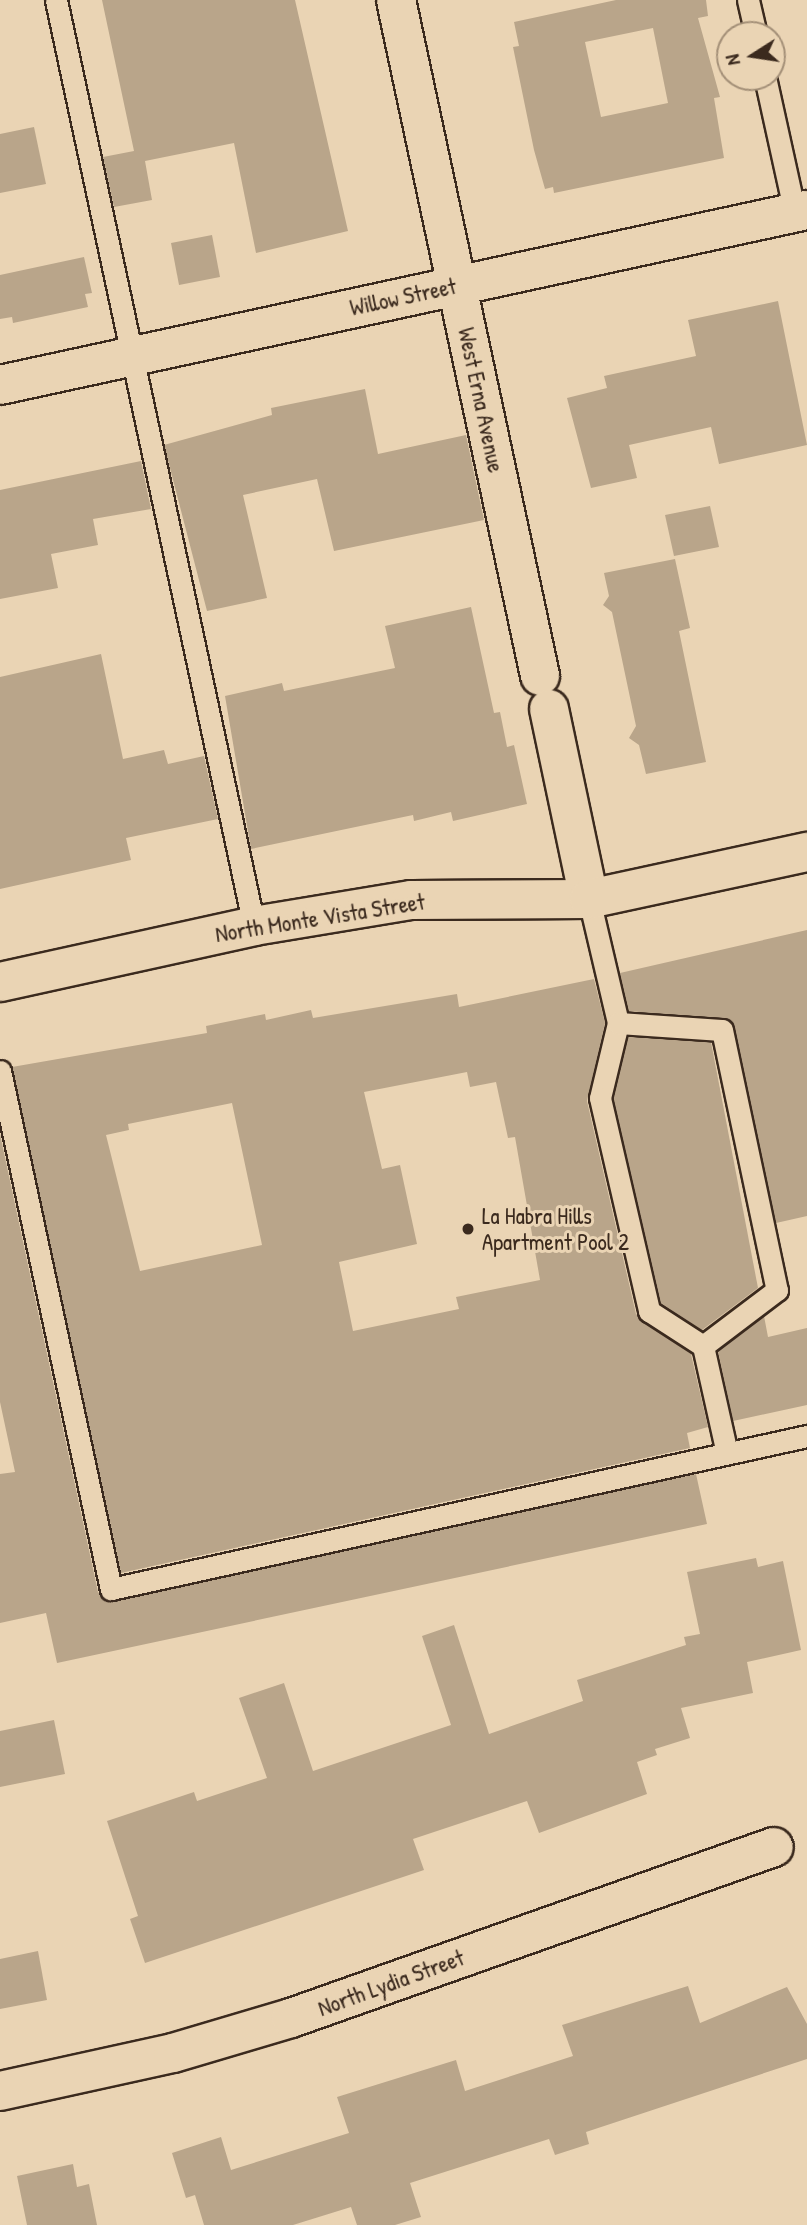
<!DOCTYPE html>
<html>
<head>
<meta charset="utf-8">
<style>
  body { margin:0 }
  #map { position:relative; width:807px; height:2225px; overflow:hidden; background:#ead4b4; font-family:"Patrick Hand",sans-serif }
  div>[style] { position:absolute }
  .building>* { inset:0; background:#b9a58a }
  .roads { filter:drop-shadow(2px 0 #3b2a1e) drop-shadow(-2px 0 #3b2a1e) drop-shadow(0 2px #3b2a1e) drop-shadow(0 -2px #3b2a1e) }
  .service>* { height:21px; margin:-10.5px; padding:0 10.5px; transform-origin:10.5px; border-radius:10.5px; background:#ead4b4 }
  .minor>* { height:38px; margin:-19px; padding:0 19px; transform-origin:19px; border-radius:19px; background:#ead4b4 }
  .dots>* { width:19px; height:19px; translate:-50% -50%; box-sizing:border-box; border:4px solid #ead4b4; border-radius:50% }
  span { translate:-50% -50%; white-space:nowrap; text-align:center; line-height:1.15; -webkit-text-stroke:6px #ead4b4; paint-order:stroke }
  .street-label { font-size:23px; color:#3b2a1e }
  .poi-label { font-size:23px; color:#3b2a1e }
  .left { translate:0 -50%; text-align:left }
  .north { position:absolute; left:716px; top:21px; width:70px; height:70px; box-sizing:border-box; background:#ead4b4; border:2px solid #a49078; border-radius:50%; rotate:258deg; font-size:19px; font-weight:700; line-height:28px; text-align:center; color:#3b2a1e }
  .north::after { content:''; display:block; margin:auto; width:24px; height:32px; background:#3b2a1e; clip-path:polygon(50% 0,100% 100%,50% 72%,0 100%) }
</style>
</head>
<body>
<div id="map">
  <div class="building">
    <i style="clip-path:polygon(102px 0,295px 0,348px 231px,256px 253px,234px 143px,145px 161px,152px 200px,114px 207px,103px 157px,134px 151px)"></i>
    <i style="clip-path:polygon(evenodd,616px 0,706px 0,708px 16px,698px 18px,720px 97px,714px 98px,724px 158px,554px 193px,553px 187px,545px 189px,534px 150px,513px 47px,519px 46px,514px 22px,616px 0,653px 28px,668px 103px,601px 117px,585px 42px,653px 28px)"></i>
    <i style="clip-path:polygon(34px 127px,46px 184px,0 193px,0 134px)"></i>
    <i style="clip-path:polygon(212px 235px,220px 277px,179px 285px,171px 243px)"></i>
    <i style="clip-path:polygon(84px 257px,92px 293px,85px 294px,88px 307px,13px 323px,12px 317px,0 319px,0 275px)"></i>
    <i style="clip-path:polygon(778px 301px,807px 445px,719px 464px,711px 427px,629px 445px,637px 478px,591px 488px,567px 398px,607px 388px,604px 376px,696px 356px,688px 320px)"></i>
    <i style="clip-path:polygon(365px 389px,378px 454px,466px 435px,484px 520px,334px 551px,317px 479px,243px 495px,267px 598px,207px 611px,164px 445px,272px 415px,271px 408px)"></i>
    <i style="clip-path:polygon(141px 461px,151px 509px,93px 519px,98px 545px,51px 554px,58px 588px,0 599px,0 490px)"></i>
    <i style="clip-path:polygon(710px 506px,719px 547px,674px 556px,665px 515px)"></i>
    <i style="clip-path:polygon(675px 559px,690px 628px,679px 631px,706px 762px,646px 774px,639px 745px,629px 738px,636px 726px,612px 612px,603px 605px,609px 596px,604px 573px)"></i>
    <i style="clip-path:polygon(471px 607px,494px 713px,500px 712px,507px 747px,514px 745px,527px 804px,453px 821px,451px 812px,414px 821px,413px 815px,251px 849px,225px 696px,282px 683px,284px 691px,395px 668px,385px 626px)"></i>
    <i style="clip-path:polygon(101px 654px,123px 759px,164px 750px,168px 764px,204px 756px,218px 819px,126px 838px,131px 860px,0 889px,0 677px)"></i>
    <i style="clip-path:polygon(807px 930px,807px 1216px,776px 1223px,731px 1021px,629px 1011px,620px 973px)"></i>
    <i style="clip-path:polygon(evenodd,594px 979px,605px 1023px,587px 1101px,636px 1314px,691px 1354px,708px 1427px,687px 1433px,690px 1448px,121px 1573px,12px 1067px,207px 1033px,206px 1026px,265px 1014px,266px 1020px,311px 1010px,313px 1018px,457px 994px,459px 1007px,594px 979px,467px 1072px,470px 1087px,496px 1082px,508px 1138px,515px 1137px,540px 1280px,456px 1297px,459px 1309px,353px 1331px,339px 1262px,417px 1244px,400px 1165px,382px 1169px,364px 1092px,467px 1072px,594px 979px,232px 1103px,262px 1245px,140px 1271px,106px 1135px,129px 1130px,128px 1124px,232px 1103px)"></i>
    <i style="clip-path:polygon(628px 1037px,711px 1042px,758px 1288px,702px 1330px,661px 1303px,613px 1098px)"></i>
    <i style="clip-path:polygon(0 1134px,98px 1592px,106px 1601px,696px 1474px,707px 1524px,57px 1663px,46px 1613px,0 1623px,0 1474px,15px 1472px,0 1402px)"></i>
    <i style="clip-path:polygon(764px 1316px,768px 1337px,807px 1328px,807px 1405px,733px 1421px,718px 1351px)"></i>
    <i style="clip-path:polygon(756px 1558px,758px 1567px,783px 1561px,801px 1650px,747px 1662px,753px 1693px,681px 1708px,690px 1738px,655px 1749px,657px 1755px,637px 1762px,647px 1794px,539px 1833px,527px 1801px,413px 1839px,424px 1870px,145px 1963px,130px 1919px,138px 1916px,107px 1821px,194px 1792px,197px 1801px,267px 1778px,239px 1698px,284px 1683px,313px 1771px,451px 1725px,422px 1636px,454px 1625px,489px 1734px,583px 1701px,577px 1680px,686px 1645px,684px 1637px,700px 1634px,687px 1572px)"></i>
    <i style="clip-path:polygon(54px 1720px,65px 1774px,0 1787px,0 1731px)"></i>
    <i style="clip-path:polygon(38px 1951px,47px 2000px,0 2009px,0 1959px)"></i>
    <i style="clip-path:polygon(688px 1986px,700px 2023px,787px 1987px,807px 2024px,807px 2059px,586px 2132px,589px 2144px,555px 2155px,549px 2139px,410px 2183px,421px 2217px,395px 2225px,357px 2225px,351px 2207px,293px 2225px,204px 2225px,195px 2195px,186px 2198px,172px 2153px,221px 2137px,231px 2170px,349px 2133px,337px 2097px,456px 2060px,465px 2091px,573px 2056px,562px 2025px)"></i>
    <i style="clip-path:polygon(73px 2164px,77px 2187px,89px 2184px,97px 2225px,27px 2225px,17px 2176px)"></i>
  </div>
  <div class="roads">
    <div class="service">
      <i style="left:56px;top:0;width:947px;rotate:77.93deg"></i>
      <i style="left:748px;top:0;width:36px;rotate:77deg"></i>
      <i style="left:765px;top:77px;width:139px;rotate:77.6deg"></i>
      <i style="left:589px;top:899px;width:127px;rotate:76.8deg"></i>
      <i style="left:618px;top:1023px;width:77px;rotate:103.5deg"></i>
      <i style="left:600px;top:1098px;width:219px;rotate:77deg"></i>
      <i style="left:649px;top:1311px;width:64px;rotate:32.9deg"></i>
      <i style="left:703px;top:1346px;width:110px;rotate:77.4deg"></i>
      <i style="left:618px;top:1023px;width:104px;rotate:3.9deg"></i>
      <i style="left:722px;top:1030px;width:266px;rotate:78.1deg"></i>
      <i style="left:777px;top:1290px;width:93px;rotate:142.9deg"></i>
      <i style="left:0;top:1071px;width:530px;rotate:77.91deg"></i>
      <i style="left:111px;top:1589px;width:713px;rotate:-12.4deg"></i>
    </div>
    <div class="minor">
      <i style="left:396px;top:0;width:691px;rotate:77.97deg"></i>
      <i style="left:0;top:385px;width:826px;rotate:-12.24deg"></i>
      <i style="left:549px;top:709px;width:194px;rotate:78.1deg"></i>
      <i style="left:0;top:982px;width:260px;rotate:-12.4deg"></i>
      <i style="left:254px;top:926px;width:159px;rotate:-9.4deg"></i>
      <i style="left:411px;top:900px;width:178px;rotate:-0.3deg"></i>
      <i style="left:589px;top:899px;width:223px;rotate:-12.2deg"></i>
      <i style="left:0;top:2091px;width:177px;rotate:-12.4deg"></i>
      <i style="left:173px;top:2053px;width:123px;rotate:-16.5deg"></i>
      <i style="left:291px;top:2018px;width:512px;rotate:-19.5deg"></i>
    </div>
  </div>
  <div class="dots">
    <i style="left:468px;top:1229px;background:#3b2a1e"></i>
  </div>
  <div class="street-label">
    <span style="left:403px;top:297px;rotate:-12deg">Willow Street</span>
    <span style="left:481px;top:400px;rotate:78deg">West Erna Avenue</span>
    <span style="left:320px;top:918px;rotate:-9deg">North Monte Vista Street</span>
    <span style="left:391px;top:1983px;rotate:-20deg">North Lydia Street</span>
  </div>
  <div class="poi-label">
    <span class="left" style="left:482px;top:1229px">La Habra Hills<br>Apartment Pool 2</span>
  </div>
  <div class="north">N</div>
</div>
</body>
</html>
